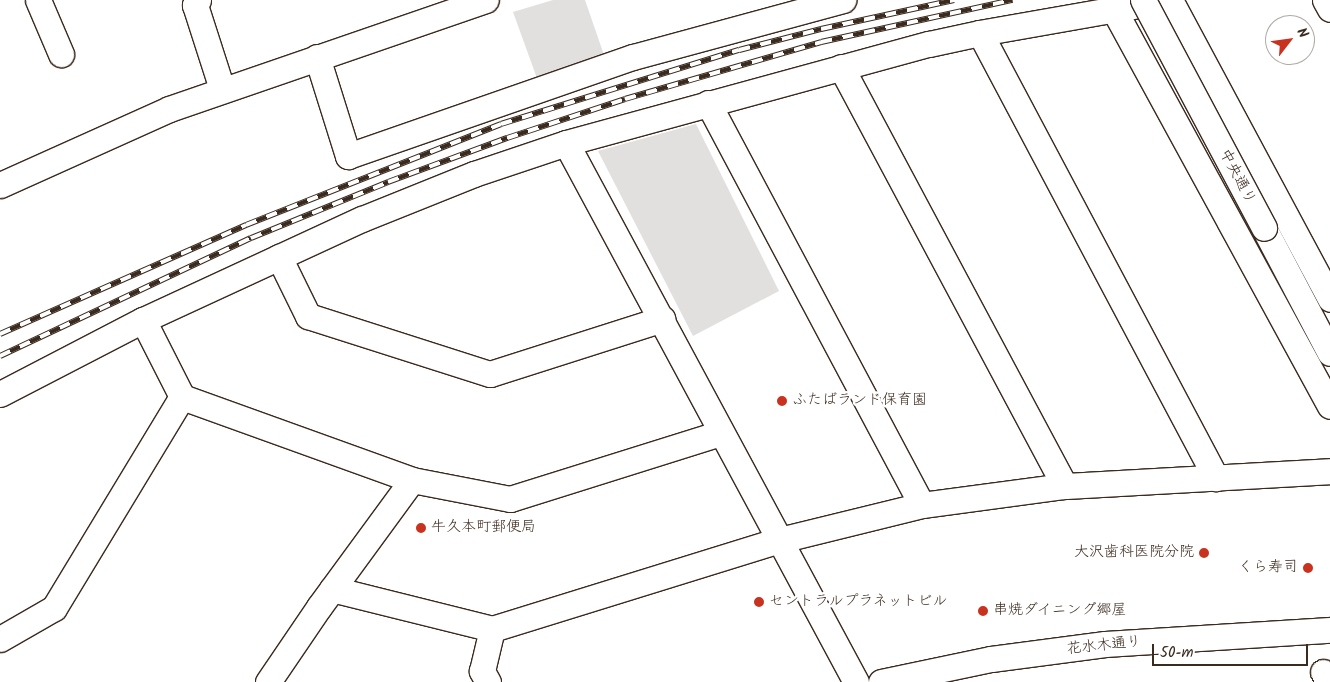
<!DOCTYPE html>
<html>
<head>
<meta charset="utf-8">
<style>
  body { margin:0 }
  #map { position:relative; width:1330px; height:682px; overflow:hidden; background:#fff; font-family:Kalam,"Klee One",sans-serif }
  div>[style] { position:absolute }
  .green>* { inset:0; background:#e2e0de }
  .roads { filter:drop-shadow(1px 0 #3b2a1e) drop-shadow(-1px 0 #3b2a1e) drop-shadow(0 1px #3b2a1e) drop-shadow(0 -1px #3b2a1e) }
  .minor>* { height:25px; margin:-12.5px; padding:0 12.5px; transform-origin:12.5px; border-radius:12.5px; background:#fff }
  .rail>* { height:5.5px; margin-top:-2.75px; transform-origin:0; background:repeating-linear-gradient(90deg,#fff 0 11px,#3b2a1e 0 22px); box-sizing:border-box; border-block:1px solid #3b2a1e }
  .bridges { filter:drop-shadow(1px 0 #3b2a1e) drop-shadow(-1px 0 #3b2a1e) drop-shadow(0 1px #3b2a1e) drop-shadow(0 -1px #3b2a1e) }
  .minor-bridge>* { height:25px; margin:-12.5px; padding:0 12.5px; transform-origin:12.5px; border-radius:12.5px; background:#fff }
  .dots>* { width:14px; height:14px; translate:-50% -50%; box-sizing:border-box; border:2px solid #fff; border-radius:50% }
  span { translate:-50% -50%; white-space:nowrap; text-align:center; line-height:1.15; -webkit-text-stroke:5px #fff; paint-order:stroke }
  .street-label { font-size:15px; color:#3b2a1e }
  .poi-label { font-size:15px; color:#3b2a1e }
  .left { translate:0 -50%; text-align:left }
  .right { translate:-100% -50%; text-align:right }
  .north { position:absolute; left:1265px; top:15px; width:50px; height:50px; box-sizing:border-box; background:#fff; border:1px solid #b1aaa5; border-radius:50%; rotate:60deg; font-size:14px; font-weight:700; line-height:20px; text-align:center; color:#3b2a1e }
  .north::after { content:''; display:block; margin:auto; width:18px; height:22px; background:#c8321e; clip-path:polygon(50% 0,100% 100%,50% 72%,0 100%) }
  .scale { position:absolute; left:1152px; top:644px; width:156px; height:22px; box-sizing:border-box; border:2px solid #3b2a1e; border-top:0; padding-left:6px; font-size:15px; line-height:18px; white-space:nowrap; color:#3b2a1e; -webkit-text-stroke:4px #fff; paint-order:stroke }
</style>
</head>
<body>
<div id="map">
  <div class="green">
    <i style="clip-path:polygon(553px 0,585px 0,605px 58px,538px 81px,513px 12px)"></i>
    <i style="clip-path:polygon(696px 124px,779px 291px,693px 336px,598px 151px)"></i>
  </div>
  <div class="roads">
    <div class="minor">
      <i style="left:38px;top:0;width:59px;rotate:66.9deg"></i>
      <i style="left:198px;top:0;width:6px;rotate:121deg"></i>
      <i style="left:195px;top:5px;width:88px;rotate:72.2deg"></i>
      <i style="left:1170px;top:0;width:339px;rotate:61.8deg"></i>
      <i style="left:1325px;top:0;width:10px;rotate:61deg"></i>
      <i style="left:1113px;top:8px;width:453px;rotate:61.4deg"></i>
      <i style="left:980px;top:33px;width:504px;rotate:62.06deg"></i>
      <i style="left:317px;top:57px;width:104px;rotate:72.6deg"></i>
      <i style="left:348px;top:156px;width:302px;rotate:-19.2deg"></i>
      <i style="left:633px;top:57px;width:218px;rotate:-15.2deg"></i>
      <i style="left:841px;top:67px;width:475px;rotate:61.9deg"></i>
      <i style="left:708px;top:103px;width:455px;rotate:62deg"></i>
      <i style="left:566px;top:143px;width:612px;rotate:61.72deg"></i>
      <i style="left:0;top:185px;width:185px;rotate:-24.2deg"></i>
      <i style="left:169px;top:109px;width:335px;rotate:-19deg"></i>
      <i style="left:1264px;top:228px;width:141px;rotate:62.2deg"></i>
      <i style="left:279px;top:257px;width:66px;rotate:63.8deg"></i>
      <i style="left:308px;top:316px;width:191px;rotate:17.7deg"></i>
      <i style="left:490px;top:374px;width:181px;rotate:-17.7deg"></i>
      <i style="left:143px;top:320px;width:86px;rotate:63.1deg"></i>
      <i style="left:182px;top:397px;width:245px;rotate:19.8deg"></i>
      <i style="left:412px;top:480px;width:100px;rotate:11deg"></i>
      <i style="left:510px;top:499px;width:221px;rotate:-17.4deg"></i>
      <i style="left:0;top:394px;width:161px;rotate:-27.4deg"></i>
      <i style="left:143px;top:320px;width:241px;rotate:-24.8deg"></i>
      <i style="left:362px;top:219px;width:121px;rotate:-21.9deg"></i>
      <i style="left:474px;top:174px;width:97px;rotate:-18.6deg"></i>
      <i style="left:566px;top:143px;width:376px;rotate:-15.3deg"></i>
      <i style="left:929px;top:44px;width:52px;rotate:-12.2deg"></i>
      <i style="left:980px;top:33px;width:191px;rotate:-10deg"></i>
      <i style="left:332px;top:589px;width:165px;rotate:14deg"></i>
      <i style="left:0;top:639px;width:62px;rotate:-29.9deg"></i>
      <i style="left:54px;top:608px;width:247px;rotate:-58.8deg"></i>
      <i style="left:1323px;top:672px;width:12px;rotate:59deg"></i>
      <i style="left:268px;top:682px;width:91px;rotate:-55.8deg"></i>
      <i style="left:319px;top:607px;width:157px;rotate:-53.8deg"></i>
      <i style="left:488px;top:682px;width:13px;rotate:-119deg"></i>
      <i style="left:482px;top:671px;width:43px;rotate:-76.6deg"></i>
      <i style="left:492px;top:629px;width:301px;rotate:-17.2deg"></i>
      <i style="left:780px;top:540px;width:146px;rotate:-13.8deg"></i>
      <i style="left:922px;top:505px;width:144px;rotate:-7.6deg"></i>
      <i style="left:1065px;top:486px;width:265px;rotate:-3.2deg"></i>
      <i style="left:881px;top:682px;width:112px;rotate:-11.8deg"></i>
      <i style="left:991px;top:659px;width:115px;rotate:-7.5deg"></i>
      <i style="left:1105px;top:644px;width:225px;rotate:-3.6deg"></i>
    </div>
  </div>
  <div class="rail">
    <i style="left:0;top:334px;width:269px;rotate:-23.9deg"></i>
    <i style="left:246px;top:225px;width:274px;rotate:-21.6deg"></i>
    <i style="left:501px;top:124px;width:249px;rotate:-17.3deg"></i>
    <i style="left:739px;top:50px;width:85px;rotate:-14.4deg"></i>
    <i style="left:821px;top:29px;width:136px;rotate:-12.3deg"></i>
    <i style="left:0;top:356px;width:277px;rotate:-25.2deg"></i>
    <i style="left:251px;top:238px;width:148px;rotate:-22.2deg"></i>
    <i style="left:388px;top:182px;width:127px;rotate:-20.3deg"></i>
    <i style="left:507px;top:138px;width:124px;rotate:-18.3deg"></i>
    <i style="left:625px;top:99px;width:204px;rotate:-16.2deg"></i>
    <i style="left:821px;top:42px;width:196px;rotate:-12.4deg"></i>
  </div>
  <div class="bridges">
    <div class="minor-bridge">
      <i style="left:1143px;top:0;width:258px;rotate:62deg"></i>
    </div>
  </div>
  <div class="dots">
    <i style="left:782px;top:401px;background:#c8321e"></i>
    <i style="left:421px;top:528px;background:#c8321e"></i>
    <i style="left:1204px;top:553px;background:#c8321e"></i>
    <i style="left:1308px;top:568px;background:#c8321e"></i>
    <i style="left:759px;top:602px;background:#c8321e"></i>
    <i style="left:983px;top:611px;background:#c8321e"></i>
  </div>
  <div class="street-label">
    <span style="left:1237px;top:177px;rotate:62deg">中央通り</span>
    <span style="left:1104px;top:646px;rotate:-6deg">花水木通り</span>
  </div>
  <div class="poi-label">
    <span class="left" style="left:792px;top:401px">ふたばランド保育園</span>
    <span class="left" style="left:431px;top:528px">牛久本町郵便局</span>
    <span class="right" style="left:1194px;top:553px">大沢歯科医院分院</span>
    <span class="right" style="left:1298px;top:568px">くら寿司</span>
    <span class="left" style="left:769px;top:602px">セントラルプラネットビル</span>
    <span class="left" style="left:993px;top:611px">串焼ダイニング郷屋</span>
  </div>
  <div class="north">N</div>
  <div class="scale">50 m</div>
</div>
</body>
</html>
